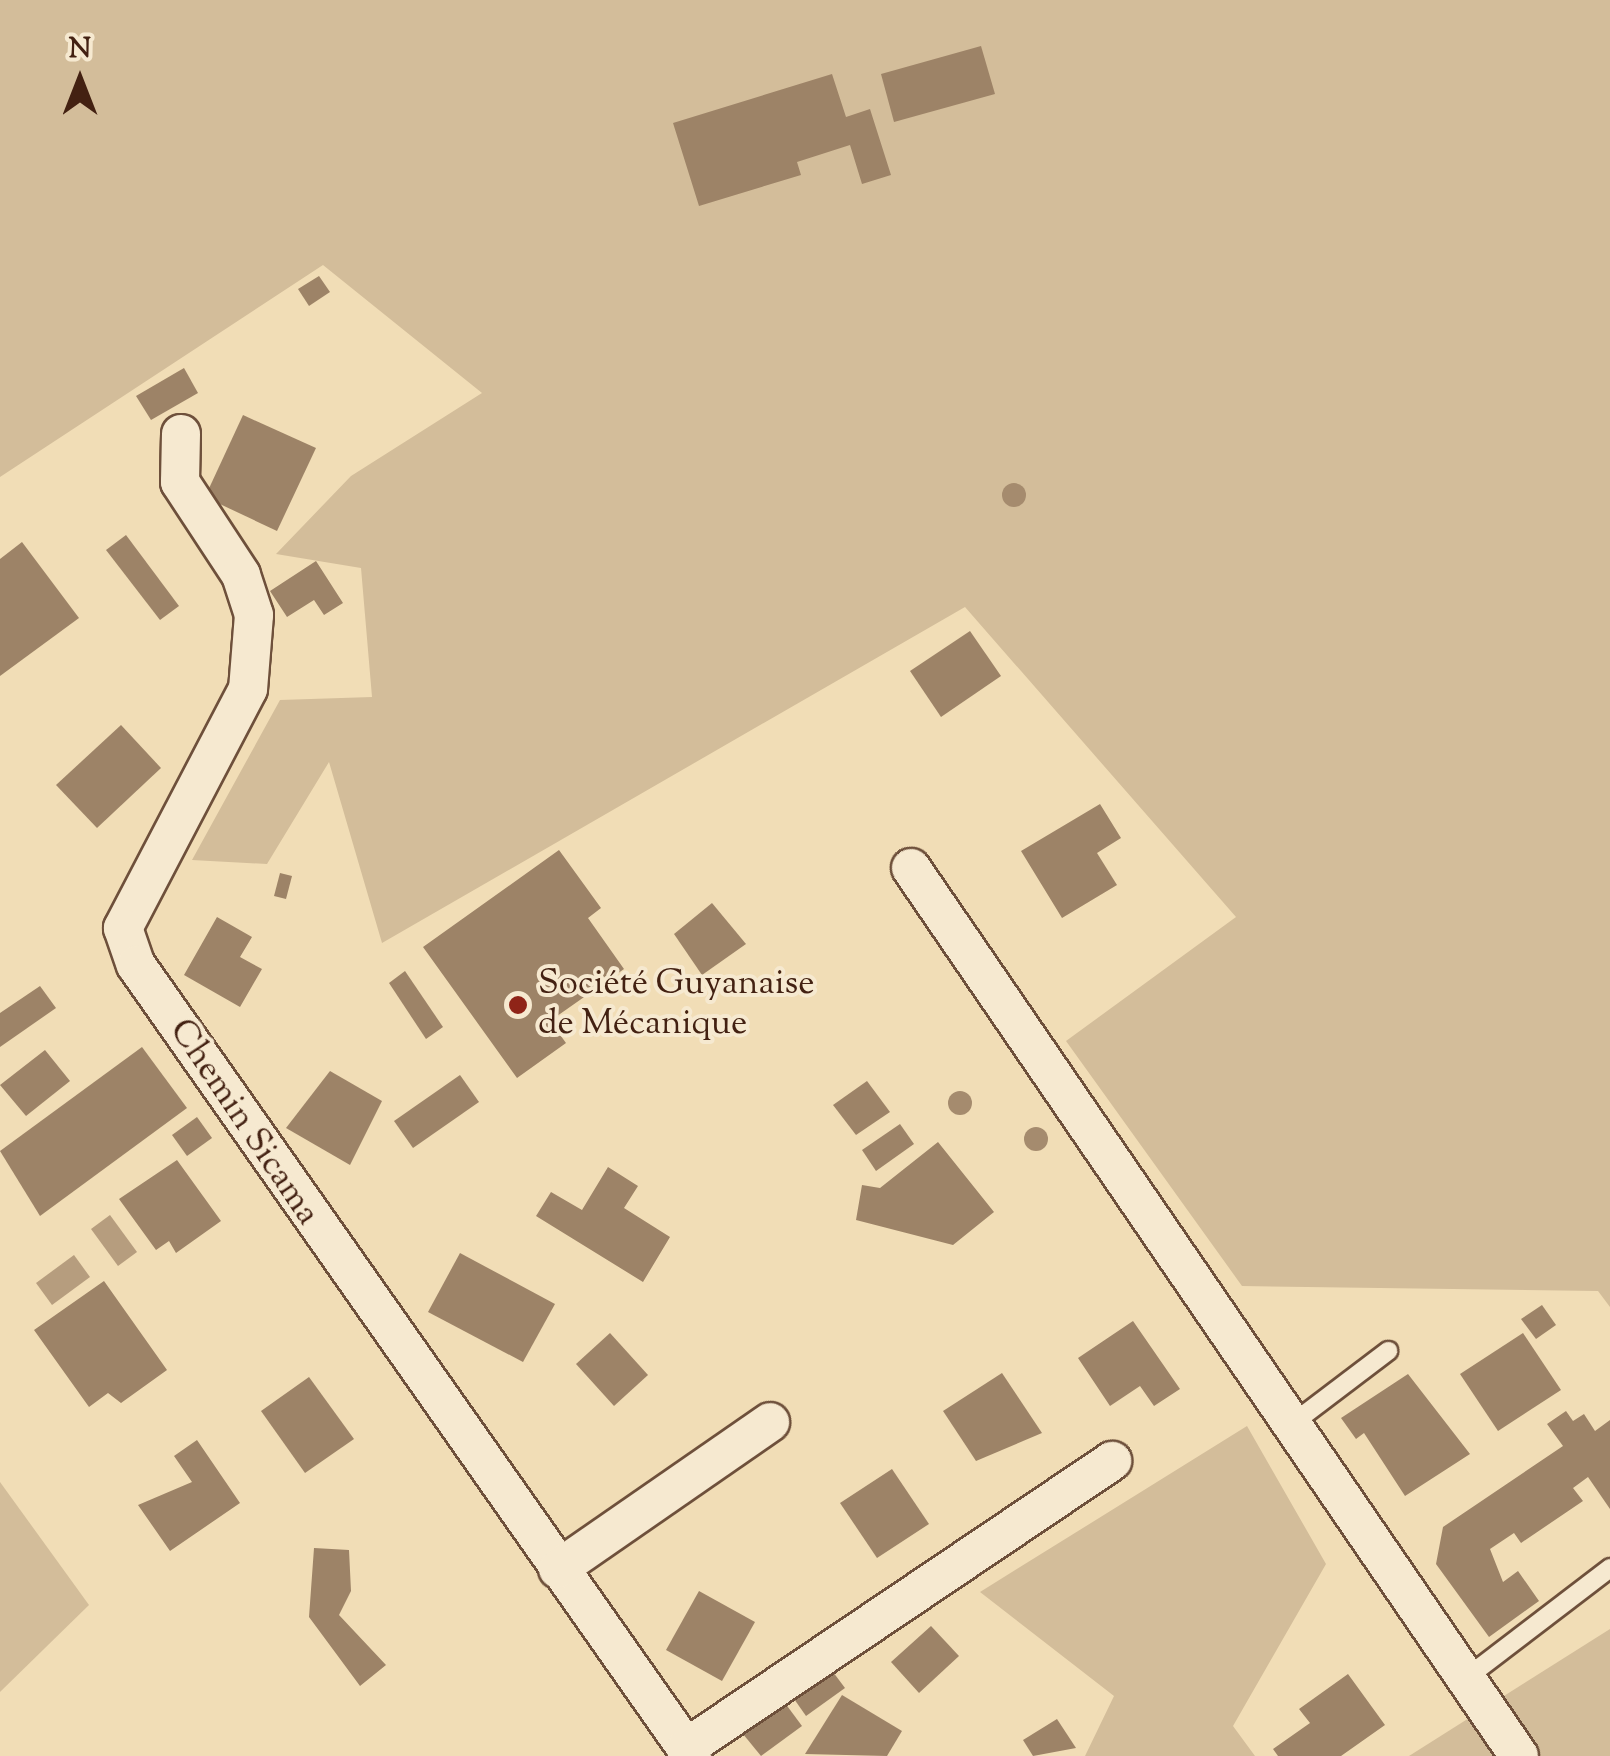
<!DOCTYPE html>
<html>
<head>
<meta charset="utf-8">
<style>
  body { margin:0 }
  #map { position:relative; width:1610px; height:1756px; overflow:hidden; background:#f1ddb6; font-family:"Sorts Mill Goudy",serif }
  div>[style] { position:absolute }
  .green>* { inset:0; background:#d3bd9a }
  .water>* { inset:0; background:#b69d7e }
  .building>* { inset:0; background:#9d8367 }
  .roads { filter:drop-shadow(2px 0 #6e503b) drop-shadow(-2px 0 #6e503b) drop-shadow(0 2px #6e503b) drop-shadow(0 -2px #6e503b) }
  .lane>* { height:18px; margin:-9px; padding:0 9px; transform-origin:9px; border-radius:9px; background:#f6e9d0 }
  .street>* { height:38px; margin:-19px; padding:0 19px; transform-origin:19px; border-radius:19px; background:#f6e9d0 }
  .trees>* { width:24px; height:24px; margin:-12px; border-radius:50%; background:#a58b6e }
  .dots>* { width:28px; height:28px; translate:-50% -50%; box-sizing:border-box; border:5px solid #f6e9d0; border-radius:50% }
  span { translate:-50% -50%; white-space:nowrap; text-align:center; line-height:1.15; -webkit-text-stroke:8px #f6e9d0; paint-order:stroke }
  .poi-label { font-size:35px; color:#432112 }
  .left { translate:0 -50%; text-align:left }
  .street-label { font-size:35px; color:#432112 }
  .north { position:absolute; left:30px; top:30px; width:100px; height:100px; -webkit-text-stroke:8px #f6e9d0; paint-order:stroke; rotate:0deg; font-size:28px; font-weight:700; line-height:40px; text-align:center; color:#432112 }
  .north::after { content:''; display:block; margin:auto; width:35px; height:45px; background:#432112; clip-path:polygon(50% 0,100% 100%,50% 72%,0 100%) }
</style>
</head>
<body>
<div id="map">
  <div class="green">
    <i style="clip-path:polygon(0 0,1610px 0,1610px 1307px,1598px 1291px,1242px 1286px,1066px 1041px,1236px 917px,965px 607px,382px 943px,329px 762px,267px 864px,192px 860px,280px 700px,372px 697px,361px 568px,276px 554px,351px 476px,482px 393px,323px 265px,0 477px)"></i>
    <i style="clip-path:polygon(1247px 1426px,1326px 1564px,1233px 1726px,1255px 1756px,1085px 1756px,1114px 1696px,980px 1592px)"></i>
    <i style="clip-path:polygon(0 1482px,89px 1605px,0 1692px)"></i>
    <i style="clip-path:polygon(1610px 1629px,1610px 1756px,1409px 1756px)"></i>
  </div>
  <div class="water">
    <i style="clip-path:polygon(110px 1215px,137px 1252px,118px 1266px,91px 1229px)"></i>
    <i style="clip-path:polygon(74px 1255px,90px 1277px,52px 1305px,36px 1283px)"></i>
  </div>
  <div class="building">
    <i style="clip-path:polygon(981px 46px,995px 94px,894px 122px,881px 74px)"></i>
    <i style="clip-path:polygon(832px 74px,846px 117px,870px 109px,891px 175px,862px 184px,850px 145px,797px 162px,801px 175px,699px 206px,673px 123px)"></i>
    <i style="clip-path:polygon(319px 276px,330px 292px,309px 306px,298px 289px)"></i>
    <i style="clip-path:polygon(184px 368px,198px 393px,151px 420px,136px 396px)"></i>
    <i style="clip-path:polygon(243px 415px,316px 448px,277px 531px,205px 497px)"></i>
    <i style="clip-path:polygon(126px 535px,179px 606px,160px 620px,106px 550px)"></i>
    <i style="clip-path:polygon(22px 542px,79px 618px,0 676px,0 559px)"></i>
    <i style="clip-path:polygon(316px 561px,343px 603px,324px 615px,314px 600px,287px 617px,270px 591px)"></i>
    <i style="clip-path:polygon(970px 631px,1001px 676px,941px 717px,910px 671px)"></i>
    <i style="clip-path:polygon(121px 725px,161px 768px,97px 828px,56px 785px)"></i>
    <i style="clip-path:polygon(1100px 804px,1121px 838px,1097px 853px,1117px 885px,1062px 918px,1021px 851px)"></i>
    <i style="clip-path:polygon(559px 850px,601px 908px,588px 918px,624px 969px,550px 1021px,566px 1043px,517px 1078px,423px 947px)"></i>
    <i style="clip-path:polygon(280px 873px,292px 876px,286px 899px,274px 896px)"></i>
    <i style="clip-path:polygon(712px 903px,746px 944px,702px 975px,674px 934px)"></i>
    <i style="clip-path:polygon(217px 917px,252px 937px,240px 957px,262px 969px,240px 1007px,184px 975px)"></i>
    <i style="clip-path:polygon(405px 971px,443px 1027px,426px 1039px,389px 983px)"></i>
    <i style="clip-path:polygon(40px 986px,56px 1008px,0 1047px,0 1013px)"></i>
    <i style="clip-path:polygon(142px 1047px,187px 1108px,40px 1216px,0 1151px)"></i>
    <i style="clip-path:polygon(45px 1050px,70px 1081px,26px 1116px,0 1085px)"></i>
    <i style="clip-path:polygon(330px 1071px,382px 1101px,350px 1165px,286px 1128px)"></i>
    <i style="clip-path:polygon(460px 1075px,479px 1102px,413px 1148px,394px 1121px)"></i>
    <i style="clip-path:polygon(867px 1081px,890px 1112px,856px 1135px,833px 1105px)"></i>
    <i style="clip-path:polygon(197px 1117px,212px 1138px,187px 1156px,172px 1135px)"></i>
    <i style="clip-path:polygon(900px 1124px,914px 1144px,876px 1171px,862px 1150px)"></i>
    <i style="clip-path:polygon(938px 1142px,994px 1212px,953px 1245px,856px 1220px,862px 1185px,880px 1188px)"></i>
    <i style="clip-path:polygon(177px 1160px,221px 1221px,176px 1253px,169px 1241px,156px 1250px,119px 1199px)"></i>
    <i style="clip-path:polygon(608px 1167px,638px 1186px,624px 1208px,670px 1237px,643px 1282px,536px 1216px,551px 1192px,582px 1210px)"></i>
    <i style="clip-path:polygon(460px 1253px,555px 1304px,523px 1362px,428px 1312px)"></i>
    <i style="clip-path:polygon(104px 1281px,167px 1370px,121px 1403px,108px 1393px,89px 1407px,34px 1330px)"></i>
    <i style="clip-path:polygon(1542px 1305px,1556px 1325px,1536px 1339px,1521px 1319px)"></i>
    <i style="clip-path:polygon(1133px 1321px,1180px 1389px,1154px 1406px,1140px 1386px,1110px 1406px,1078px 1358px)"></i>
    <i style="clip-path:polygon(610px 1333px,648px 1375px,614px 1406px,576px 1364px)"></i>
    <i style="clip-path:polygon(1523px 1333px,1561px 1390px,1498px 1431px,1460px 1374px)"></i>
    <i style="clip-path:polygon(1002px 1373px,1042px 1433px,976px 1461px,943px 1411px)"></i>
    <i style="clip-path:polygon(1408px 1374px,1470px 1454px,1405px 1496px,1364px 1433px,1356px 1439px,1341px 1418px)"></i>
    <i style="clip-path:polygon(309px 1377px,354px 1439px,305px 1473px,261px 1411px)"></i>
    <i style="clip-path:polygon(1566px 1411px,1573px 1421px,1584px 1414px,1595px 1431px,1610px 1420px,1610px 1509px,1588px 1477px,1573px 1488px,1583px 1501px,1521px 1543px,1514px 1533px,1490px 1549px,1503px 1582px,1518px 1571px,1539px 1601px,1489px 1637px,1436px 1564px,1443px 1527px,1563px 1446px,1547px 1424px)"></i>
    <i style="clip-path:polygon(197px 1440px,240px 1503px,170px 1551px,138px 1505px,192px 1482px,174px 1456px)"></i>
    <i style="clip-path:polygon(892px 1469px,929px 1524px,877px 1558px,840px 1503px)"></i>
    <i style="clip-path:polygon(314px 1548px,349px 1550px,351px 1591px,339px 1615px,386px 1665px,360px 1686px,309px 1617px)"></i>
    <i style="clip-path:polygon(699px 1591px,755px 1622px,722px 1681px,666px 1650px)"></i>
    <i style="clip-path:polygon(931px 1626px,959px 1656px,919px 1693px,891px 1662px)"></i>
    <i style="clip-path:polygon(830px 1668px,845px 1688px,806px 1716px,792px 1696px)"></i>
    <i style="clip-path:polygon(1348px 1674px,1385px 1725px,1341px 1756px,1278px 1756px,1273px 1749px,1310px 1723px,1299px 1709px)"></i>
    <i style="clip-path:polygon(842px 1695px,902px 1731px,887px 1756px,805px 1754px)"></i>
    <i style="clip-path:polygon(785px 1703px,802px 1726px,761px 1756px,743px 1734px)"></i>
    <i style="clip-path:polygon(1057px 1719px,1076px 1748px,1033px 1756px,1023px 1740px)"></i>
  </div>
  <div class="roads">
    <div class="lane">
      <i style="left:1288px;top:1427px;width:126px;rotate:-37.2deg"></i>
      <i style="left:1465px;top:1679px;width:183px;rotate:-37.4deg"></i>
    </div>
    <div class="street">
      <i style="left:181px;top:434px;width:48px;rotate:91.2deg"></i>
      <i style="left:180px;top:482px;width:111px;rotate:56.7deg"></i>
      <i style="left:241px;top:575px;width:42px;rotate:72deg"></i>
      <i style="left:254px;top:615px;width:74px;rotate:94.6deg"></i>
      <i style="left:248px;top:689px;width:270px;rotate:117.6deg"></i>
      <i style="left:123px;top:928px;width:39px;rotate:71deg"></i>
      <i style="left:136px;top:965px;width:967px;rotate:54.9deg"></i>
      <i style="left:911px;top:868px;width:1076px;rotate:55.6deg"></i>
      <i style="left:558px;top:1569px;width:258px;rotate:-34.7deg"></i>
      <i style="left:686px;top:1748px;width:514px;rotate:-33.97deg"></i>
    </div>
  </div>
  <div class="trees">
    <i style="left:1014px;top:495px"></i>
    <i style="left:960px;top:1103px"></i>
    <i style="left:1036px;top:1139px"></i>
  </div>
  <div class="dots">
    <i style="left:518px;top:1005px;background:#8f2418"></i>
  </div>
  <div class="poi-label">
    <span class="left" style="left:538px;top:1005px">Société Guyanaise<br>de Mécanique</span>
  </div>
  <div class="street-label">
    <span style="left:243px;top:1123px;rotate:56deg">Chemin Sicama</span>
  </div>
  <div class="north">N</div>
</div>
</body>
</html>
